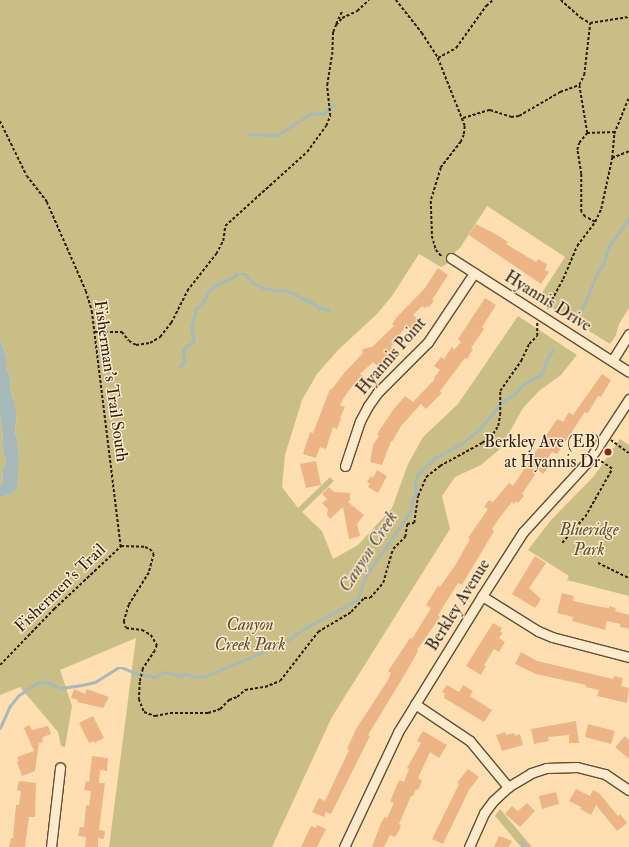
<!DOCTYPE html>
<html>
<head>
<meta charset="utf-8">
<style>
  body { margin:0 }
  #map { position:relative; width:629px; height:847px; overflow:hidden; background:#ffdfb1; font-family:"IM FELL Double Pica",serif }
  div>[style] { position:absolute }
  .green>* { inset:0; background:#c9bf86 }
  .water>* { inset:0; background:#a7b9b8 }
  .stream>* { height:2.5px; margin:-1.25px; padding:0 1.25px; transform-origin:1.25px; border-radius:1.25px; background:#a7b9b8 }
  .building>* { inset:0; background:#edb485 }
  .path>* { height:1.5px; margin-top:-0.75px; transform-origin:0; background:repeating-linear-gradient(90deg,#2d1d0e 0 3px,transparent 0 5px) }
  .roads { filter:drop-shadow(1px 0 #624e37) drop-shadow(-1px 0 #624e37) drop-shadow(0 1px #624e37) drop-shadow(0 -1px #624e37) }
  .minor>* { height:9px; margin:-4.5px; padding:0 4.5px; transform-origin:4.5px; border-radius:4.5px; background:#ffeacc }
  .dots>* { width:11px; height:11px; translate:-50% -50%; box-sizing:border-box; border:2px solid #ffeacc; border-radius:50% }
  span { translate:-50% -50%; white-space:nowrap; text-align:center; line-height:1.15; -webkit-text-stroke:3px #ffeacc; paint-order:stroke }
  .street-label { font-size:17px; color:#2d1d0e }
  .poi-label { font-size:17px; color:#2d1d0e }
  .right { translate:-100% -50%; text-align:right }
  .park-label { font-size:17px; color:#5c4e32; font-style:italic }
  .water-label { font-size:18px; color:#524c41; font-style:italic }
</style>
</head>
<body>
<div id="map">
  <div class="green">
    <i style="clip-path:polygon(0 0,629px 0,629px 308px,619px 324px,616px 335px,610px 344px,538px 299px,565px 257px,487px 206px,460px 248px,455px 252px,447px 264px,441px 267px,419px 254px,392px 296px,377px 314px,338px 350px,317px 374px,302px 400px,285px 455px,282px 487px,298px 508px,330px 477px,334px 481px,302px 512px,322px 531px,333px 559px,358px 545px,392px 508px,408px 464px,423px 437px,458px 404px,518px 316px,577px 355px,561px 375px,539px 391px,523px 408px,500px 449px,481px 465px,455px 477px,442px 496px,450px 529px,332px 717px,272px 847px,109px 847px,136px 638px,60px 670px,72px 706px,65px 747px,61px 746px,58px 732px,20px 687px,0 695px,0 497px,9px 495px,19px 454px,15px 430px,17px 413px,11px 392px,10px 375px,6px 368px,6px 357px,0 338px)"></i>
    <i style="clip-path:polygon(0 415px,3px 437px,2px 447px,6px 462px,2px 471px,3px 481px,0 485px)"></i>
    <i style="clip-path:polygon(620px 439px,629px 445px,629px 596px,567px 580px,569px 576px,528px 550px,551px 520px,594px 476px)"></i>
    <i style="clip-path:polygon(500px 809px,532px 847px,521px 847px,495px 816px)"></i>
  </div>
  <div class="water">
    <i style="clip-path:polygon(0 325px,0 338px,6px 357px,6px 368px,10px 375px,11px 392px,17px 413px,15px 430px,19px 454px,17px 490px,9px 495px,0 497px,0 485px,3px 481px,2px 471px,6px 462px,2px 447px,3px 437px,0 415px)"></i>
  </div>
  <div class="stream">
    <i style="left:249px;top:134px;width:28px;rotate:2deg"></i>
    <i style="left:277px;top:135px;width:40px;rotate:-32deg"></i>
    <i style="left:311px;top:114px;width:13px;rotate:-4deg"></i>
    <i style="left:324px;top:113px;width:13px;rotate:-39deg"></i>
    <i style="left:578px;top:314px;width:13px;rotate:-58deg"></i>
    <i style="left:585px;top:303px;width:32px;rotate:-68deg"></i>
    <i style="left:597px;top:273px;width:10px;rotate:-53deg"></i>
    <i style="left:603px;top:265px;width:20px;rotate:-72deg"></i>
    <i style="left:609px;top:246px;width:34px;rotate:-54deg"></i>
    <i style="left:179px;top:367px;width:6px;rotate:-39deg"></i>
    <i style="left:184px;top:363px;width:13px;rotate:-94deg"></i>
    <i style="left:183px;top:350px;width:14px;rotate:-39deg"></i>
    <i style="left:194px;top:341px;width:12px;rotate:-104deg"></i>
    <i style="left:191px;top:329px;width:21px;rotate:-76deg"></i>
    <i style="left:196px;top:309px;width:11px;rotate:-45deg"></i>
    <i style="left:204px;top:301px;width:9px;rotate:-69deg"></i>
    <i style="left:207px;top:293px;width:12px;rotate:-42deg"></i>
    <i style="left:216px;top:285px;width:17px;rotate:-24deg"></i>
    <i style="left:232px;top:278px;width:6px;rotate:-45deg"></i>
    <i style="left:236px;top:274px;width:9px"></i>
    <i style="left:245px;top:274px;width:11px;rotate:49deg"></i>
    <i style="left:252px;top:282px;width:13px;rotate:27deg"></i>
    <i style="left:264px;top:288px;width:13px;rotate:13deg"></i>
    <i style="left:277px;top:291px;width:8px;rotate:-7deg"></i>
    <i style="left:285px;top:290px;width:29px;rotate:25deg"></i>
    <i style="left:311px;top:302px;width:9px;rotate:36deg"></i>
    <i style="left:318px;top:307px;width:11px;rotate:15deg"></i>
    <i style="left:0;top:728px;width:24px;rotate:-66deg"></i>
    <i style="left:10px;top:706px;width:14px;rotate:-51deg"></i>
    <i style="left:19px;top:695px;width:24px;rotate:-33deg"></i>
    <i style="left:39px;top:682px;width:10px;rotate:6deg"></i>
    <i style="left:49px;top:683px;width:13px;rotate:23deg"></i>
    <i style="left:61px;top:688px;width:21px;rotate:-8deg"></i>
    <i style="left:82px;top:685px;width:13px;rotate:-13deg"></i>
    <i style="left:95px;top:682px;width:26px;rotate:-32deg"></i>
    <i style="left:117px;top:668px;width:6px"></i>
    <i style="left:123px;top:668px;width:16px;rotate:22deg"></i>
    <i style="left:138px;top:674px;width:17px;rotate:10deg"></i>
    <i style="left:155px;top:677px;width:10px;rotate:-29deg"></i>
    <i style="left:164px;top:672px;width:17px;rotate:13deg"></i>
    <i style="left:181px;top:676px;width:4px;rotate:-27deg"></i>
    <i style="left:185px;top:674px;width:13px;rotate:13deg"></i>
    <i style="left:198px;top:677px;width:8px;rotate:-7deg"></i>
    <i style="left:206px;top:676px;width:82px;rotate:-22.8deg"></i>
    <i style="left:282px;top:644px;width:32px;rotate:-34deg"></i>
    <i style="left:309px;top:626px;width:55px;rotate:-28.4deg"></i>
    <i style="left:357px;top:600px;width:27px;rotate:-70deg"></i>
    <i style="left:366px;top:575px;width:78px;rotate:-54.9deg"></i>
    <i style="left:411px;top:511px;width:11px;rotate:-85deg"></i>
    <i style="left:412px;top:500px;width:8px;rotate:-60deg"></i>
    <i style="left:416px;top:493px;width:11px;rotate:-95deg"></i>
    <i style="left:415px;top:482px;width:7px;rotate:-74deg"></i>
    <i style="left:417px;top:475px;width:25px;rotate:-43deg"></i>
    <i style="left:435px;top:458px;width:33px;rotate:-29deg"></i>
    <i style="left:464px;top:442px;width:21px;rotate:-39deg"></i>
    <i style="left:480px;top:429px;width:35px;rotate:-51deg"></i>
    <i style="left:502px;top:402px;width:17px;rotate:-33deg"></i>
    <i style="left:516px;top:393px;width:10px;rotate:-53deg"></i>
    <i style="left:522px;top:385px;width:21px;rotate:-28deg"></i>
    <i style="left:541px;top:375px;width:15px;rotate:-70deg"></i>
    <i style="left:546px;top:361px;width:13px;rotate:-58deg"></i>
    <i style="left:522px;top:841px;width:7px;rotate:56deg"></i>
  </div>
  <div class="building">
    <i style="clip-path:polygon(476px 224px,497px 235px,508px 242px,506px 244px,536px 262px,538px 259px,547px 264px,545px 270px,549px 272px,541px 284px,469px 235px)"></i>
    <i style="clip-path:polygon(438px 268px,448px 275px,432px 300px,434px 301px,429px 307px,427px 306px,425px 308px,422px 306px,413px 315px,420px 321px,413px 330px,406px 326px,391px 347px,395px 351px,384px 361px,385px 363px,380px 368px,373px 362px,360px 374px,369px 381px,362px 390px,353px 385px,345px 396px,340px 405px,345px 407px,340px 418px,341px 419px,337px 429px,333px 427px,326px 449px,320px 447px,316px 458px,303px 454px,310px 432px,313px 433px,330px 389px,331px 390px,345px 372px,363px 353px,362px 349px,372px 347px,394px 326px,392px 324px,397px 317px,425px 288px)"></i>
    <i style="clip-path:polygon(485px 298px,496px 305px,482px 327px,484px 329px,471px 348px,473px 349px,467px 359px,465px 358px,440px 391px,442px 393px,426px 409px,421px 404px,401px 426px,392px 442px,391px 441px,382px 465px,370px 462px,373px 445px,379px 436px,377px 434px,393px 410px,405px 396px,413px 402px,435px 379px,434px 378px,440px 370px,434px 366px,441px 357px,444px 359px,452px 347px,454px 350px,461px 342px,458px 339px)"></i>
    <i style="clip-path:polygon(602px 374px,611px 380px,601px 397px,598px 396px,588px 413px,585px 412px,557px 454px,552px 452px,544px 463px,549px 466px,543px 474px,538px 470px,522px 494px,524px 496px,518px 503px,516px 501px,514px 504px,512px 502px,500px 517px,492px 529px,494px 531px,462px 585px,458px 583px,451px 594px,438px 615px,440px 617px,417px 650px,418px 651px,408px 669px,368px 735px,370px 736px,331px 814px,326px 812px,324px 817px,312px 812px,319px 798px,325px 801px,349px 750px,347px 749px,356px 729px,388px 680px,391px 673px,388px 671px,393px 664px,410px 638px,412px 639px,431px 608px,426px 605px,438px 586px,440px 587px,456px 564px,470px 539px,468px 538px,488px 509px,484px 507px,489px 500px,493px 502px,509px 483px,513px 486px,555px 422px,558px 419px,563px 422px,569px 412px,573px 415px)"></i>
    <i style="clip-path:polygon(316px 461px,321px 485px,306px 488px,300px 464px)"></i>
    <i style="clip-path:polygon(377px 470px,387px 476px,378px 493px,368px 487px,370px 484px,367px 482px,371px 476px,373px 478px)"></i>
    <i style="clip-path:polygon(329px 487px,334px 492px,350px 493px,350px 500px,348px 502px,364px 515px,357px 524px,360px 536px,349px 539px,343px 507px,330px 519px,327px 515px,328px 509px,322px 503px,327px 499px,322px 494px)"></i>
    <i style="clip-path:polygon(535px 556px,546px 563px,529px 588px,541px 599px,535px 608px,512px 594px)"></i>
    <i style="clip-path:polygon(562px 593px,574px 596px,573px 601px,601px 607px,609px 608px,609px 606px,616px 608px,615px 611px,629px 615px,629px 629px,620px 627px,620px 624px,607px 621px,605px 630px,572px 621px,573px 617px,557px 613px)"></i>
    <i style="clip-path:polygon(493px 623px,502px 628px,500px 632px,503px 633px,499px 638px,505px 642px,499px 652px,494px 649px,484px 665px,486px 666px,481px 675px,466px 666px)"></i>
    <i style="clip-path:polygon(521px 652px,537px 661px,613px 679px,614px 676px,623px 678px,621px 686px,629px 688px,627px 703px,597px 696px,599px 690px,586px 687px,586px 685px,536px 674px,515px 664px)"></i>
    <i style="clip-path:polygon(447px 685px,459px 692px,463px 685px,473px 691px,470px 696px,492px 710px,484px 722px,444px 698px,445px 694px,442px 692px)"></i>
    <i style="clip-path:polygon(74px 689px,85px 694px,87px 689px,109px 697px,103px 708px,77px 702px,78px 700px,71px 698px)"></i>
    <i style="clip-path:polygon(93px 716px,104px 738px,94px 743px,94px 741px,89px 743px,79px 723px)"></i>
    <i style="clip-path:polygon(576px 721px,579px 743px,569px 743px,569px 735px,548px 737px,549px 741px,534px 744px,531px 729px)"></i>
    <i style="clip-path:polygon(588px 724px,615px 731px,611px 744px,585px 737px)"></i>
    <i style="clip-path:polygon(29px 725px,32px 730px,48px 726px,51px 734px,43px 737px,42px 739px,43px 742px,39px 743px,35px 771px,22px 776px,17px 762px,19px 761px,17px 757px,34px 751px,24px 728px)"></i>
    <i style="clip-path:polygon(423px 731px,447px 745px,439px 758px,430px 752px,418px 778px,422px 781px,418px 790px,416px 789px,413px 796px,411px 796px,399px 824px,401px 825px,399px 831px,395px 837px,390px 835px,384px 847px,372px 847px,381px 823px,385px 817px,387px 818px,394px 803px,390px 802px,399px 780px,404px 782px,409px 769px,407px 768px,421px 743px,417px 741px)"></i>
    <i style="clip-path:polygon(505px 732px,506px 735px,514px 733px,515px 736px,520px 734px,523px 745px,502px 751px,496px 735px)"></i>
    <i style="clip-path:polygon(625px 736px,629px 740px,629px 759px,615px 747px)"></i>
    <i style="clip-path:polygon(92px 756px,108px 758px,107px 771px,100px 770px,99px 783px,105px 783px,99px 830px,105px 831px,104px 839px,98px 838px,98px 847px,85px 847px,86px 837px,78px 836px,80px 827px,84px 827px,86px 805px,89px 806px,91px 791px,84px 790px,86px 781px,89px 782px)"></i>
    <i style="clip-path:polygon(468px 769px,479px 777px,469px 790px,443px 844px,432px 839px,459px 784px,457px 783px)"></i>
    <i style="clip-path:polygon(19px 781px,36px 783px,35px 817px,29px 817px,25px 847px,9px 847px,11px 838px,13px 838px,16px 805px,19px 805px,21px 791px,17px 790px)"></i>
    <i style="clip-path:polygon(576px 789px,590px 796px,593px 790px,599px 793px,618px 816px,620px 814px,627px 823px,617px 831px,596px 805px,591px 815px,580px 809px,581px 807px,569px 801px)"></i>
    <i style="clip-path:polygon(556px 792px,559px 804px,542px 809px,539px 796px)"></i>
    <i style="clip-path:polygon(527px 803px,535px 811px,520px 827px,505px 814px,512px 806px,518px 811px)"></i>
    <i style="clip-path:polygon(317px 825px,326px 829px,317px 847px,301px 847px,311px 826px,316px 828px)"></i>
    <i style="clip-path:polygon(499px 836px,512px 841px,509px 847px,494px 847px)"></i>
  </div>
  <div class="path">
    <i style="left:396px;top:0;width:42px;rotate:51.8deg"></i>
    <i style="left:422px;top:33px;width:30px;rotate:57deg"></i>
    <i style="left:438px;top:58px;width:73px;rotate:68.3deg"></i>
    <i style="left:465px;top:126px;width:9px;rotate:96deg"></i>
    <i style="left:464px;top:135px;width:8px;rotate:113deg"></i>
    <i style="left:461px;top:142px;width:33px;rotate:128deg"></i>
    <i style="left:441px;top:168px;width:34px;rotate:107deg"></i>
    <i style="left:431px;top:201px;width:35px;rotate:88deg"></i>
    <i style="left:432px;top:236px;width:15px;rotate:74deg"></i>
    <i style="left:436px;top:250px;width:9px;rotate:49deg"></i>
    <i style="left:561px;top:0;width:27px;rotate:42deg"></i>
    <i style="left:581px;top:18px;width:10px;rotate:29deg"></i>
    <i style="left:590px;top:23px;width:39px;rotate:-9deg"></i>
    <i style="left:336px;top:24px;width:14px;rotate:-65deg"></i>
    <i style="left:438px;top:58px;width:21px;rotate:-29deg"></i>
    <i style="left:456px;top:48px;width:52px;rotate:-54.5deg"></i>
    <i style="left:486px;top:6px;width:9px;rotate:-41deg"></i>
    <i style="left:463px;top:118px;width:28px;rotate:-17deg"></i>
    <i style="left:490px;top:110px;width:22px;rotate:18deg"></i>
    <i style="left:511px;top:117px;width:8px;rotate:-7deg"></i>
    <i style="left:519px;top:116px;width:48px;rotate:-30.3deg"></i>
    <i style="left:560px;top:92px;width:20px;rotate:-20deg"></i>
    <i style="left:0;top:121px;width:61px;rotate:63.9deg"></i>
    <i style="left:27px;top:176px;width:33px;rotate:52deg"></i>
    <i style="left:47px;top:202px;width:97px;rotate:66.3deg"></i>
    <i style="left:86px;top:291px;width:21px;rotate:73deg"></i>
    <i style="left:92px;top:311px;width:237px;rotate:83deg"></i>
    <i style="left:587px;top:133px;width:49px;rotate:-99.5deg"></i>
    <i style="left:579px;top:85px;width:11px;rotate:-63deg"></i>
    <i style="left:584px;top:75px;width:52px;rotate:-83.4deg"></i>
    <i style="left:612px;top:158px;width:18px;rotate:-22deg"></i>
    <i style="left:595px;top:222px;width:11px;rotate:-153deg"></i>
    <i style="left:585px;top:217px;width:6px;rotate:-129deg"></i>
    <i style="left:581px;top:212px;width:38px;rotate:-90deg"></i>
    <i style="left:581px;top:174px;width:24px;rotate:-99deg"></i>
    <i style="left:577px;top:150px;width:7px;rotate:-74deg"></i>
    <i style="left:579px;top:143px;width:13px;rotate:-51deg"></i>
    <i style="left:587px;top:133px;width:28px;rotate:-2deg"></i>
    <i style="left:547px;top:309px;width:34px;rotate:-62deg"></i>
    <i style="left:563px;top:279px;width:36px;rotate:-67deg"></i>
    <i style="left:577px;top:246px;width:30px;rotate:-53deg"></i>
    <i style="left:595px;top:222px;width:14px;rotate:-65deg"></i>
    <i style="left:601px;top:209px;width:52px;rotate:-77.8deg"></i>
    <i style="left:612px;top:158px;width:24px;rotate:-85deg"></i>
    <i style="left:614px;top:134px;width:40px;rotate:-68deg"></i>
    <i style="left:95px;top:332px;width:27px"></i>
    <i style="left:122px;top:332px;width:11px;rotate:52deg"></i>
    <i style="left:129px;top:341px;width:8px;rotate:30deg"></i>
    <i style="left:136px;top:345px;width:14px;rotate:-8deg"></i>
    <i style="left:150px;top:343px;width:12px;rotate:-31deg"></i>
    <i style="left:160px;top:337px;width:18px;rotate:-52deg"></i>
    <i style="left:171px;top:323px;width:36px;rotate:-63deg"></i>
    <i style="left:187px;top:291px;width:47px;rotate:-51.9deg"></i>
    <i style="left:216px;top:254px;width:15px;rotate:-62deg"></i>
    <i style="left:223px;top:241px;width:15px;rotate:-82deg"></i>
    <i style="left:225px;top:226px;width:110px;rotate:-42.1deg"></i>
    <i style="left:307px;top:152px;width:32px;rotate:-54deg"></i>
    <i style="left:326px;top:126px;width:11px;rotate:-68deg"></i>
    <i style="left:330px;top:116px;width:31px;rotate:-96deg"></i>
    <i style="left:327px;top:85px;width:30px;rotate:-81deg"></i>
    <i style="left:332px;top:55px;width:23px;rotate:-88deg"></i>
    <i style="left:333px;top:32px;width:8px;rotate:-67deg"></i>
    <i style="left:336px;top:25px;width:9px;rotate:-49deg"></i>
    <i style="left:342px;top:18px;width:17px;rotate:-25deg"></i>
    <i style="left:357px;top:11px;width:16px;rotate:-43deg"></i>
    <i style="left:611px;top:440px;width:22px;rotate:36deg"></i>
    <i style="left:562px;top:543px;width:35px;rotate:-49deg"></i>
    <i style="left:585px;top:517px;width:55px;rotate:-60.6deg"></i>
    <i style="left:612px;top:469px;width:14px;rotate:-146deg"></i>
    <i style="left:121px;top:546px;width:24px;rotate:2deg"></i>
    <i style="left:145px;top:547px;width:5px;rotate:22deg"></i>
    <i style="left:150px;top:549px;width:6px;rotate:51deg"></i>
    <i style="left:154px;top:554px;width:20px;rotate:105deg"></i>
    <i style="left:149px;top:573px;width:38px;rotate:122deg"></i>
    <i style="left:129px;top:605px;width:17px;rotate:107deg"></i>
    <i style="left:124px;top:621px;width:7px;rotate:74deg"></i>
    <i style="left:126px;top:628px;width:16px;rotate:7deg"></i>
    <i style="left:142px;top:630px;width:10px;rotate:29deg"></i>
    <i style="left:151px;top:635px;width:12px;rotate:59deg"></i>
    <i style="left:157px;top:645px;width:6px;rotate:108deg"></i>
    <i style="left:155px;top:651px;width:22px;rotate:124deg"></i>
    <i style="left:143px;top:669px;width:13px;rotate:103deg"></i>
    <i style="left:140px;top:682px;width:17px;rotate:93deg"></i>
    <i style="left:139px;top:699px;width:14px;rotate:69deg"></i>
    <i style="left:144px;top:712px;width:12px;rotate:20deg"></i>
    <i style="left:155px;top:716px;width:15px;rotate:-11deg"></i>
    <i style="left:170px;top:713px;width:38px"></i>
    <i style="left:208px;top:713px;width:13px;rotate:-18deg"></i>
    <i style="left:220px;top:709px;width:13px;rotate:-45deg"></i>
    <i style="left:229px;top:700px;width:9px;rotate:-21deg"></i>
    <i style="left:237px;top:697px;width:11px;rotate:-41deg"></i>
    <i style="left:245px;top:690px;width:20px;rotate:-9deg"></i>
    <i style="left:265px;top:687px;width:16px;rotate:-22deg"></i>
    <i style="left:280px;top:681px;width:62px;rotate:-52.2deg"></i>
    <i style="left:318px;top:632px;width:39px;rotate:-31deg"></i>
    <i style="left:351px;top:612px;width:19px;rotate:-47deg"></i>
    <i style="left:364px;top:598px;width:6px"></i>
    <i style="left:370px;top:598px;width:20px;rotate:-49deg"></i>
    <i style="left:383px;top:583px;width:35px;rotate:-74deg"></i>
    <i style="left:393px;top:549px;width:17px;rotate:-45deg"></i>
    <i style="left:405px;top:537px;width:13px;rotate:-81deg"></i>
    <i style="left:407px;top:524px;width:7px;rotate:-8deg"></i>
    <i style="left:414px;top:523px;width:27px;rotate:-82deg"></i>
    <i style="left:418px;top:496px;width:21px;rotate:-67deg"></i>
    <i style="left:426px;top:477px;width:18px;rotate:-38deg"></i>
    <i style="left:440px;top:466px;width:48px;rotate:-28.7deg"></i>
    <i style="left:482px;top:443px;width:14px;rotate:-39deg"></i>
    <i style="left:493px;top:434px;width:9px;rotate:-58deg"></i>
    <i style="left:498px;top:426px;width:11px;rotate:-80deg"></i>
    <i style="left:500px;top:415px;width:24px;rotate:-90deg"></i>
    <i style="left:500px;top:391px;width:37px;rotate:-55deg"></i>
    <i style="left:521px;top:361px;width:19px;rotate:-65deg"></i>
    <i style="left:529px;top:344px;width:11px;rotate:-45deg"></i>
    <i style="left:537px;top:336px;width:13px;rotate:-90deg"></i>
    <i style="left:598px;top:563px;width:34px;rotate:26deg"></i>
    <i style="left:0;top:665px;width:78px;rotate:-46deg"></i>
    <i style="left:54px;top:609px;width:92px;rotate:-43.2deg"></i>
  </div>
  <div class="roads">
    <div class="minor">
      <i style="left:451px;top:258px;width:211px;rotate:32.6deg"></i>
      <i style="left:612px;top:361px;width:32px;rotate:-58deg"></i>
      <i style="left:345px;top:466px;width:47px;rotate:-71.6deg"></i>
      <i style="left:360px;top:421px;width:17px;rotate:-62deg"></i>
      <i style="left:368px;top:406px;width:16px;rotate:-55deg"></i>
      <i style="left:377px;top:393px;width:72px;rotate:-45deg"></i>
      <i style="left:428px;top:342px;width:83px;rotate:-56.3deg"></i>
      <i style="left:482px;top:596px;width:66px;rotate:32deg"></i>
      <i style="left:538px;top:631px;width:15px;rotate:23deg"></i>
      <i style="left:552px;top:637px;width:80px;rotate:14.6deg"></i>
      <i style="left:415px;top:704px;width:66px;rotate:33.9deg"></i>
      <i style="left:470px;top:741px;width:60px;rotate:50.4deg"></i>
      <i style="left:51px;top:847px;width:80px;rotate:-83.5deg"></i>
      <i style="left:344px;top:847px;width:127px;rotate:-64.8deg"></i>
      <i style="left:398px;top:732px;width:160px;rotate:-58.3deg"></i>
      <i style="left:482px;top:596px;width:76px;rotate:-57.4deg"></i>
      <i style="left:523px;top:532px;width:98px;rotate:-47.5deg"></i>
      <i style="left:589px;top:460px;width:73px;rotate:-56.7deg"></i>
      <i style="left:469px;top:847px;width:37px;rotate:-66deg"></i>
      <i style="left:484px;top:813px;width:15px;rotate:-53deg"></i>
      <i style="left:493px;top:801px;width:21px;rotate:-43deg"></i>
      <i style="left:508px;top:787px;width:27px;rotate:-31deg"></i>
      <i style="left:531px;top:773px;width:16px;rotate:-18deg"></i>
      <i style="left:546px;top:768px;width:31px;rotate:-2deg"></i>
      <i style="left:577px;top:767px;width:29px;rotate:14deg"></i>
      <i style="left:605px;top:774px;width:29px;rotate:34deg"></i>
    </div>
  </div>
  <div class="dots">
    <i style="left:608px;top:452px;background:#8f2418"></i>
  </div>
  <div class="street-label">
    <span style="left:548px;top:301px;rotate:32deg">Hyannis Drive</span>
    <span style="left:391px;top:356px;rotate:-49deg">Hyannis Point</span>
    <span style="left:111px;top:381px;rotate:82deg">Fisherman's Trail South</span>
    <span style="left:60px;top:588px;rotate:-44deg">Fishermen's Trail</span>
    <span style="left:458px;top:605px;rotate:-58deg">Berkley Avenue</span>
  </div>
  <div class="poi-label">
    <span class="right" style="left:600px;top:452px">Berkley Ave (EB)<br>at Hyannis Dr</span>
  </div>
  <div class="park-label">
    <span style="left:589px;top:540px">Blueridge<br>Park</span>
    <span style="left:250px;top:635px">Canyon<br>Creek Park</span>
  </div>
  <div class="water-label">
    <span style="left:369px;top:552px;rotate:-57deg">Canyon Creek</span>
  </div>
</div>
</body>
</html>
